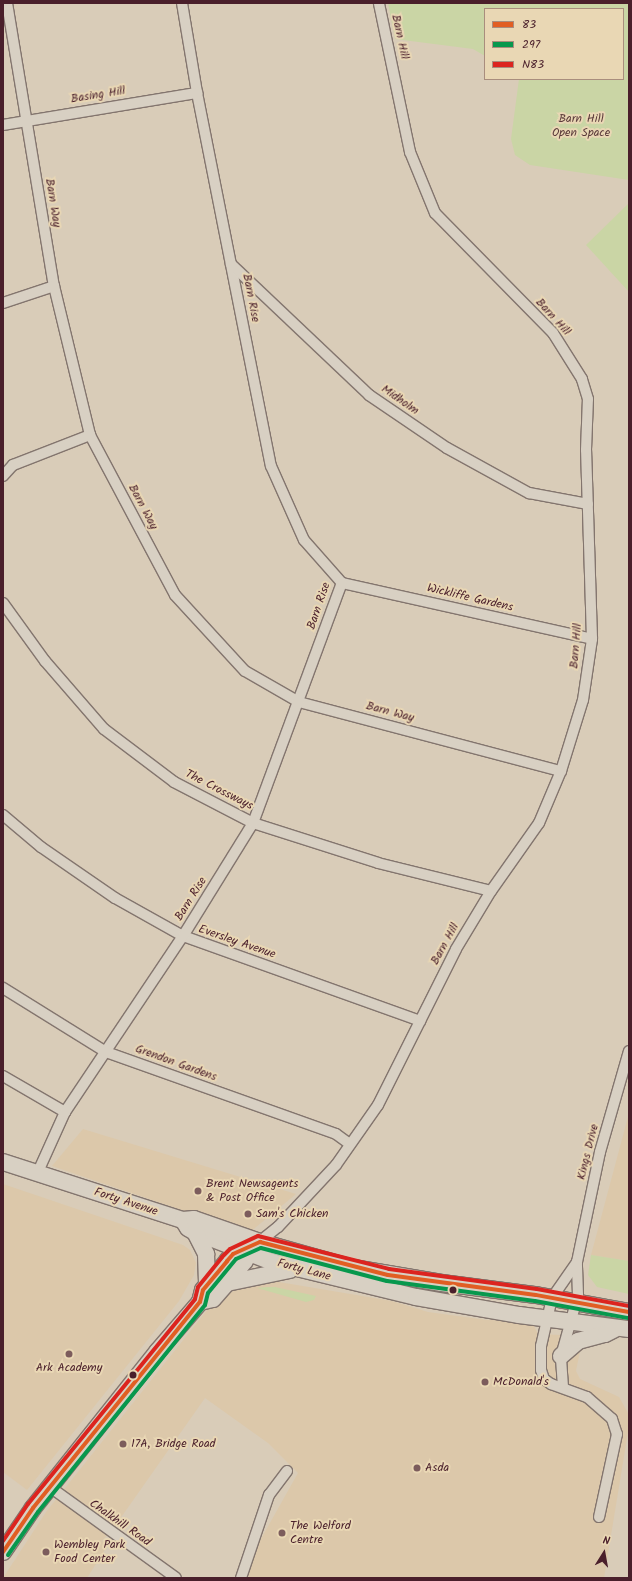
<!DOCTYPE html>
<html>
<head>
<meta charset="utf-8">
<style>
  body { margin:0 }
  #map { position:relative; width:632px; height:1581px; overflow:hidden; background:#d9ccb8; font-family:Kalam,sans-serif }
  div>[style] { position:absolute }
  .built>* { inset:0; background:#dcc8aa }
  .green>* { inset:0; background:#cad5a5 }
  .roads { filter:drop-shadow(1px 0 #83756e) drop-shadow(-1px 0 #83756e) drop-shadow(0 1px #83756e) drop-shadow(0 -1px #83756e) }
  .street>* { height:10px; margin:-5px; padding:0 5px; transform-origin:5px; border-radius:5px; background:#d8d0c3 }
  .primary>* { height:16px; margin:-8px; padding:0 8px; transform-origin:8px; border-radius:8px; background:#d8d0c3 }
  .bus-1>* { height:4px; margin:-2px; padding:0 2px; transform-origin:2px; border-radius:2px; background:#e15e23 }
  .bus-2>* { height:4px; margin:-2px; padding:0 2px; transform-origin:2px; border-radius:2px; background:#07984d }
  .bus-3>* { height:4px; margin:-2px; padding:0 2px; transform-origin:2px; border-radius:2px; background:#dc241f }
  .dots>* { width:11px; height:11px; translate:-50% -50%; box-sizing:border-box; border:2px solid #e9d7b4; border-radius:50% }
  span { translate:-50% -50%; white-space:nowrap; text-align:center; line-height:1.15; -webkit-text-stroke:4px #e9d7b4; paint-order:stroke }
  .street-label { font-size:12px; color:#4a1f2b }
  .park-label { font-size:12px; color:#5b3b3b }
  .poi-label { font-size:12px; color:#4a1f2b }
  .left { translate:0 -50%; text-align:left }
  .frame { position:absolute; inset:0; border:4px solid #4a1f2b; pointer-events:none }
  .legend { position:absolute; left:484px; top:8px; width:140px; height:72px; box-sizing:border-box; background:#e9d7b4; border:1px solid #a98d7d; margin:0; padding:5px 7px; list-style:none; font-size:12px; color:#4a1f2b }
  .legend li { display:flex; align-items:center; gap:8px; height:20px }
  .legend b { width:20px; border:1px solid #a98d7d }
  .north { position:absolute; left:584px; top:1533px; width:40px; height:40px; -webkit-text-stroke:3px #e9d7b4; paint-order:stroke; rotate:11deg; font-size:11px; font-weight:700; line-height:16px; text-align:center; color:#4a1f2b }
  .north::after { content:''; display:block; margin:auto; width:14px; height:18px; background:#4a1f2b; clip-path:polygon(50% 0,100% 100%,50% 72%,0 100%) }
</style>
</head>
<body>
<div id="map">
  <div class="built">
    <i style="clip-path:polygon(629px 1113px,629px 1261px,591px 1255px)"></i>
    <i style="clip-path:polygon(83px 1129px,296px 1194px,249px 1233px,52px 1166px)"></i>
    <i style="clip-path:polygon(3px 1184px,183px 1245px,190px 1250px,196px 1263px,194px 1275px,179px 1301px,27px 1490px,3px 1472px)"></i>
    <i style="clip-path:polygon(267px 1280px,392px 1301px,428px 1312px,487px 1320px,524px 1321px,534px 1326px,538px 1334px,583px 1336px,576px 1371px,580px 1379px,619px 1397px,628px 1413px,629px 1426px,604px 1578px,239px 1578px,298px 1473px,268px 1443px,205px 1398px,115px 1526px,102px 1541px,108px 1545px,87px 1578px,3px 1578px,46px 1512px,208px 1309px,221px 1298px,247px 1283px)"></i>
  </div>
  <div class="green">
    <i style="clip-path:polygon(388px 3px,629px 3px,629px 180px,530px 165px,515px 155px,511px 139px,519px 79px,623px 79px,623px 9px,485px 9px,485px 56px,473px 49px,395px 39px)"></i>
    <i style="clip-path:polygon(629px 203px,629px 292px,586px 245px)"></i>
    <i style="clip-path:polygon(591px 1255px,629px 1261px,629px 1294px,597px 1287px,588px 1275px)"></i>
    <i style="clip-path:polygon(267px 1287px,275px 1287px,316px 1296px,314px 1300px,306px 1302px,257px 1288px)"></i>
  </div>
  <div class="roads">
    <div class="street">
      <i style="left:7px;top:3px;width:287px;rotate:80.6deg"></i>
      <i style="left:54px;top:286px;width:153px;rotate:76.4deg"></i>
      <i style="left:90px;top:435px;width:181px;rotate:62deg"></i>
      <i style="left:175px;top:595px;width:103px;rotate:47.4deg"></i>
      <i style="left:245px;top:671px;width:62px;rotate:29.9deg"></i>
      <i style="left:299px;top:702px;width:271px;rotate:14.8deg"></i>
      <i style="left:182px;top:3px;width:91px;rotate:80.5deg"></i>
      <i style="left:197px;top:93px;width:380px;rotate:78.8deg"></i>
      <i style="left:271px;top:466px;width:81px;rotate:66deg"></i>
      <i style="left:304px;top:540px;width:57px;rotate:48.5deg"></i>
      <i style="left:3px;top:125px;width:197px;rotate:-9.4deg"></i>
      <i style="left:231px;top:264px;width:190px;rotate:43.5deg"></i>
      <i style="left:369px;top:395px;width:94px;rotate:34.2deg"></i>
      <i style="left:447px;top:448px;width:94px;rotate:28.8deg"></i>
      <i style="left:529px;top:493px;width:60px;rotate:10.6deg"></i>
      <i style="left:3px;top:303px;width:54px;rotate:-18.4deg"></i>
      <i style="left:3px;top:476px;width:15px;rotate:-48deg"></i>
      <i style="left:13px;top:465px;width:83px;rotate:-21.3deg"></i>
      <i style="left:342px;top:583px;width:256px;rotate:12.6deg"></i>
      <i style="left:3px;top:603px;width:72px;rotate:54.1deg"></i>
      <i style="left:45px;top:661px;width:90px;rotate:49.1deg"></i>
      <i style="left:104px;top:729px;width:88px;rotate:37.1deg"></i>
      <i style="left:174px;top:782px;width:89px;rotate:27.4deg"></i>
      <i style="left:253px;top:823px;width:131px;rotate:17.7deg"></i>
      <i style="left:378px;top:863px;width:116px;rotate:13.9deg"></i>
      <i style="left:3px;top:815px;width:50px;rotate:40.1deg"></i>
      <i style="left:41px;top:847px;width:90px;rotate:34.6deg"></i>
      <i style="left:115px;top:898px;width:78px;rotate:29.2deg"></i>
      <i style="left:183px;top:936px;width:252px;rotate:19.7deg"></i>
      <i style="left:3px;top:988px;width:121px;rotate:31.9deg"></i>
      <i style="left:106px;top:1052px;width:244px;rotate:19.6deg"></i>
      <i style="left:336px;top:1134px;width:17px;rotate:36deg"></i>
      <i style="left:3px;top:1076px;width:72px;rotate:30.1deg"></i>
      <i style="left:37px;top:1174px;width:68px;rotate:-65.7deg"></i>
      <i style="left:65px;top:1112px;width:212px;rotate:-56.2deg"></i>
      <i style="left:183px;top:936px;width:133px;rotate:-58.2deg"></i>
      <i style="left:253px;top:823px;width:256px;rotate:-69.7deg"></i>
      <i style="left:258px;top:1243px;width:26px;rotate:-39deg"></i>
      <i style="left:278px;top:1227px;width:85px;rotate:-46.9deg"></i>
      <i style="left:336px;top:1165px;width:73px;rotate:-55deg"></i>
      <i style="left:378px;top:1105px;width:174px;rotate:-63.4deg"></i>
      <i style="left:456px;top:949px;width:68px;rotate:-58.9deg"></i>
      <i style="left:491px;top:891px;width:83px;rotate:-54.8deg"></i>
      <i style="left:539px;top:823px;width:56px;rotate:-67.1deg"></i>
      <i style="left:561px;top:771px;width:74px;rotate:-72.8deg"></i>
      <i style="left:583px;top:700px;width:62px;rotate:-81.6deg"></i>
      <i style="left:592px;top:639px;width:189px;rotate:-91.8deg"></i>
      <i style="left:586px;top:450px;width:51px;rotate:-87.8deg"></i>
      <i style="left:588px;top:399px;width:21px;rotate:-107deg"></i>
      <i style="left:582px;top:379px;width:54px;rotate:-122.2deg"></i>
      <i style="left:553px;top:333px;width:168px;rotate:-134.5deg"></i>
      <i style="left:435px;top:213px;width:66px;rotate:-112.3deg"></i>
      <i style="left:410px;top:152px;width:152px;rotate:-101.8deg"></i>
      <i style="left:577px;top:1262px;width:112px;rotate:-78.2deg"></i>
      <i style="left:600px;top:1152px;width:105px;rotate:-74deg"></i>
      <i style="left:563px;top:1387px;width:31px;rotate:-94deg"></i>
      <i style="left:561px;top:1356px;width:63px;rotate:-74.4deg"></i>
      <i style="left:578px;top:1295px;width:33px;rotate:-92deg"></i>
      <i style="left:577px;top:1262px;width:44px;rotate:124.8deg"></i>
      <i style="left:552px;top:1298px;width:49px;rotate:102.9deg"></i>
      <i style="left:541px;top:1346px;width:24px;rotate:90deg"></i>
      <i style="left:541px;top:1370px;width:9px;rotate:72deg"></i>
      <i style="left:544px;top:1379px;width:9px;rotate:36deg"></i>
      <i style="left:551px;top:1384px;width:38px;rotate:20deg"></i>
      <i style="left:587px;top:1397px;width:33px;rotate:41deg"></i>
      <i style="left:612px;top:1419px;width:16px;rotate:72deg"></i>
      <i style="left:617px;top:1434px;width:85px;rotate:102.2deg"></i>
      <i style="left:50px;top:1487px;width:155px;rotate:35.8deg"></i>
      <i style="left:241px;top:1578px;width:88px;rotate:-71.4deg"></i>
      <i style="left:269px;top:1495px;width:30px;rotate:-53deg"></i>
    </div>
    <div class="primary">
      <i style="left:3px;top:1162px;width:189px;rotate:17.9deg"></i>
      <i style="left:183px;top:1220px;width:9px;rotate:58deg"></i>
      <i style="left:188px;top:1228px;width:8px;rotate:30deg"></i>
      <i style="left:195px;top:1232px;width:83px;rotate:21.3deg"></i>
      <i style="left:272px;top:1262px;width:148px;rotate:13.7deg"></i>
      <i style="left:416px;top:1297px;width:105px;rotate:9.9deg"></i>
      <i style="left:519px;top:1315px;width:111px;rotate:7.3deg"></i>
      <i style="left:183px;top:1220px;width:11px;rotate:-5deg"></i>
      <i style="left:194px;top:1219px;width:70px;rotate:19.2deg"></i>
      <i style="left:260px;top:1242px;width:97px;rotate:15.6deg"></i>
      <i style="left:353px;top:1268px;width:90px;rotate:9.6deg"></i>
      <i style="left:442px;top:1283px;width:95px;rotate:7.3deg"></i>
      <i style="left:536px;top:1295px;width:95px;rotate:10.4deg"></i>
      <i style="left:195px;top:1232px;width:25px;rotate:63deg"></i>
      <i style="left:206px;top:1254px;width:31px;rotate:88deg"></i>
      <i style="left:227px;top:1283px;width:64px;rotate:-11.7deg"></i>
      <i style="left:200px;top:1302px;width:13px;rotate:-13deg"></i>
      <i style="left:213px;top:1299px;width:21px;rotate:-49deg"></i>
      <i style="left:227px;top:1283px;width:28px;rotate:-51deg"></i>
      <i style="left:245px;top:1261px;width:10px;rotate:-96deg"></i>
      <i style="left:561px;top:1356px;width:23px;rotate:-41deg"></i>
      <i style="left:578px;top:1341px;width:28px;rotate:-15deg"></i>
      <i style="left:605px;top:1334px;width:11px;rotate:-27deg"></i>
      <i style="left:3px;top:1552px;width:53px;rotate:-55.7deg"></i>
      <i style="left:33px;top:1508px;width:199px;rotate:-51.5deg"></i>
      <i style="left:157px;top:1352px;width:66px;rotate:-49.3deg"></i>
      <i style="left:200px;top:1302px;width:12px;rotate:-76deg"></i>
      <i style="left:203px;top:1290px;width:38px;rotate:-50deg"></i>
      <i style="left:227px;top:1261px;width:9px;rotate:-49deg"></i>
      <i style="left:233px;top:1254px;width:11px;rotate:-15deg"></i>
    </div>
  </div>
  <div class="bus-1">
    <i style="left:3px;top:1552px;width:53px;rotate:-55.7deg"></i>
    <i style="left:33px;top:1508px;width:265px;rotate:-51deg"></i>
    <i style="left:200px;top:1302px;width:12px;rotate:-76deg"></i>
    <i style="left:203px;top:1290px;width:38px;rotate:-50deg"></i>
    <i style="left:227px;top:1261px;width:9px;rotate:-49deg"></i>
    <i style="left:233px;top:1254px;width:30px;rotate:-24deg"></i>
    <i style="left:260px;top:1242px;width:132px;rotate:14.5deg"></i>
    <i style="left:388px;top:1275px;width:149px;rotate:7.7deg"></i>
    <i style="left:536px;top:1295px;width:95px;rotate:10.4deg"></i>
  </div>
  <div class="bus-2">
    <i style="left:8px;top:1555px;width:52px;rotate:-55.1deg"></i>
    <i style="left:38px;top:1512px;width:266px;rotate:-51.1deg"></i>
    <i style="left:205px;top:1305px;width:12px;rotate:-76deg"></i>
    <i style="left:208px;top:1293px;width:44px;rotate:-50.5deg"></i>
    <i style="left:236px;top:1259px;width:27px;rotate:-24deg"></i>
    <i style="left:261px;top:1248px;width:130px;rotate:14.7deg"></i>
    <i style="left:387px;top:1281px;width:149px;rotate:7.7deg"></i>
    <i style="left:535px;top:1301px;width:95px;rotate:10.4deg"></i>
  </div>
  <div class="bus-3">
    <i style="left:3px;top:1541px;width:45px;rotate:-56deg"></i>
    <i style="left:28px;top:1504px;width:264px;rotate:-50.8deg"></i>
    <i style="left:195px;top:1299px;width:12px;rotate:-76deg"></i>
    <i style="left:198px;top:1287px;width:38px;rotate:-51deg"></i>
    <i style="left:222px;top:1257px;width:11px;rotate:-45deg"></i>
    <i style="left:230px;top:1249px;width:31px;rotate:-25deg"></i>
    <i style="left:258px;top:1236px;width:135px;rotate:14.1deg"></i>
    <i style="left:389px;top:1269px;width:149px;rotate:7.7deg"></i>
    <i style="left:537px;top:1289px;width:94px;rotate:10.5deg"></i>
  </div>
  <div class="dots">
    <i style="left:198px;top:1191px;background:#7c5c5c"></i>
    <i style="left:248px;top:1214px;background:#7c5c5c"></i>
    <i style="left:453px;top:1290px;background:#4a1f2b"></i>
    <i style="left:69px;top:1354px;background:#7c5c5c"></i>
    <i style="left:133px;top:1375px;background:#4a1f2b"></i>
    <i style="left:485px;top:1382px;background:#7c5c5c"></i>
    <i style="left:123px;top:1444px;background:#7c5c5c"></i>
    <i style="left:417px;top:1468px;background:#7c5c5c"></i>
    <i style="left:282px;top:1533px;background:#7c5c5c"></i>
    <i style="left:46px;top:1552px;background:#7c5c5c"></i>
  </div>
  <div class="street-label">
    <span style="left:400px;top:37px;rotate:78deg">Barn Hill</span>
    <span style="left:98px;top:95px;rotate:-9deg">Basing Hill</span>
    <span style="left:53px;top:203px;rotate:81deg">Barn Way</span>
    <span style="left:251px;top:298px;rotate:79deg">Barn Rise</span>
    <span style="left:553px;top:317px;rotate:48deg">Barn Hill</span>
    <span style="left:400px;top:400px;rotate:35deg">Midholm</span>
    <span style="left:143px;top:507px;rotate:62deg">Barn Way</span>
    <span style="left:470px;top:598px;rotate:13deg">Wickliffe Gardens</span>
    <span style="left:319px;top:606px;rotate:-71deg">Barn Rise</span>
    <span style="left:576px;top:646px;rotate:-85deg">Barn Hill</span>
    <span style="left:390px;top:712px;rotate:15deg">Barn Way</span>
    <span style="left:219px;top:790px;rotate:27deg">The Crossways</span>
    <span style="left:191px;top:899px;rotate:-58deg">Barn Rise</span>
    <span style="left:237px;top:942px;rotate:19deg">Eversley Avenue</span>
    <span style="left:445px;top:944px;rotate:-61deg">Barn Hill</span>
    <span style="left:176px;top:1063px;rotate:20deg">Grendon Gardens</span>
    <span style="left:588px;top:1152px;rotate:-76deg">Kings Drive</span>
    <span style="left:126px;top:1202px;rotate:18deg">Forty Avenue</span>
    <span style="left:304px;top:1270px;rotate:15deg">Forty Lane</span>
    <span style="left:120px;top:1523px;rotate:35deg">Chalkhill Road</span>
  </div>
  <div class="park-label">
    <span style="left:581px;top:126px">Barn Hill<br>Open Space</span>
  </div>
  <div class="poi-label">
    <span class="left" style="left:206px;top:1191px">Brent Newsagents<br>&amp; Post Office</span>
    <span class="left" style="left:256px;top:1214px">Sam's Chicken</span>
    <span style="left:69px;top:1368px">Ark Academy</span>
    <span class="left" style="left:493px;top:1382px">McDonald's</span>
    <span class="left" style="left:131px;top:1444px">17A, Bridge Road</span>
    <span class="left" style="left:425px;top:1468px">Asda</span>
    <span class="left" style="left:290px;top:1533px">The Welford<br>Centre</span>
    <span class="left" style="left:54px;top:1552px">Wembley Park<br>Food Center</span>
  </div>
  <div class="frame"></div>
  <ul class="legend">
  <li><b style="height:5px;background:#e15e23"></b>83</li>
  <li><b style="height:5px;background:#07984d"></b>297</li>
  <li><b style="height:5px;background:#dc241f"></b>N83</li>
  </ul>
  <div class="north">N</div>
</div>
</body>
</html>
